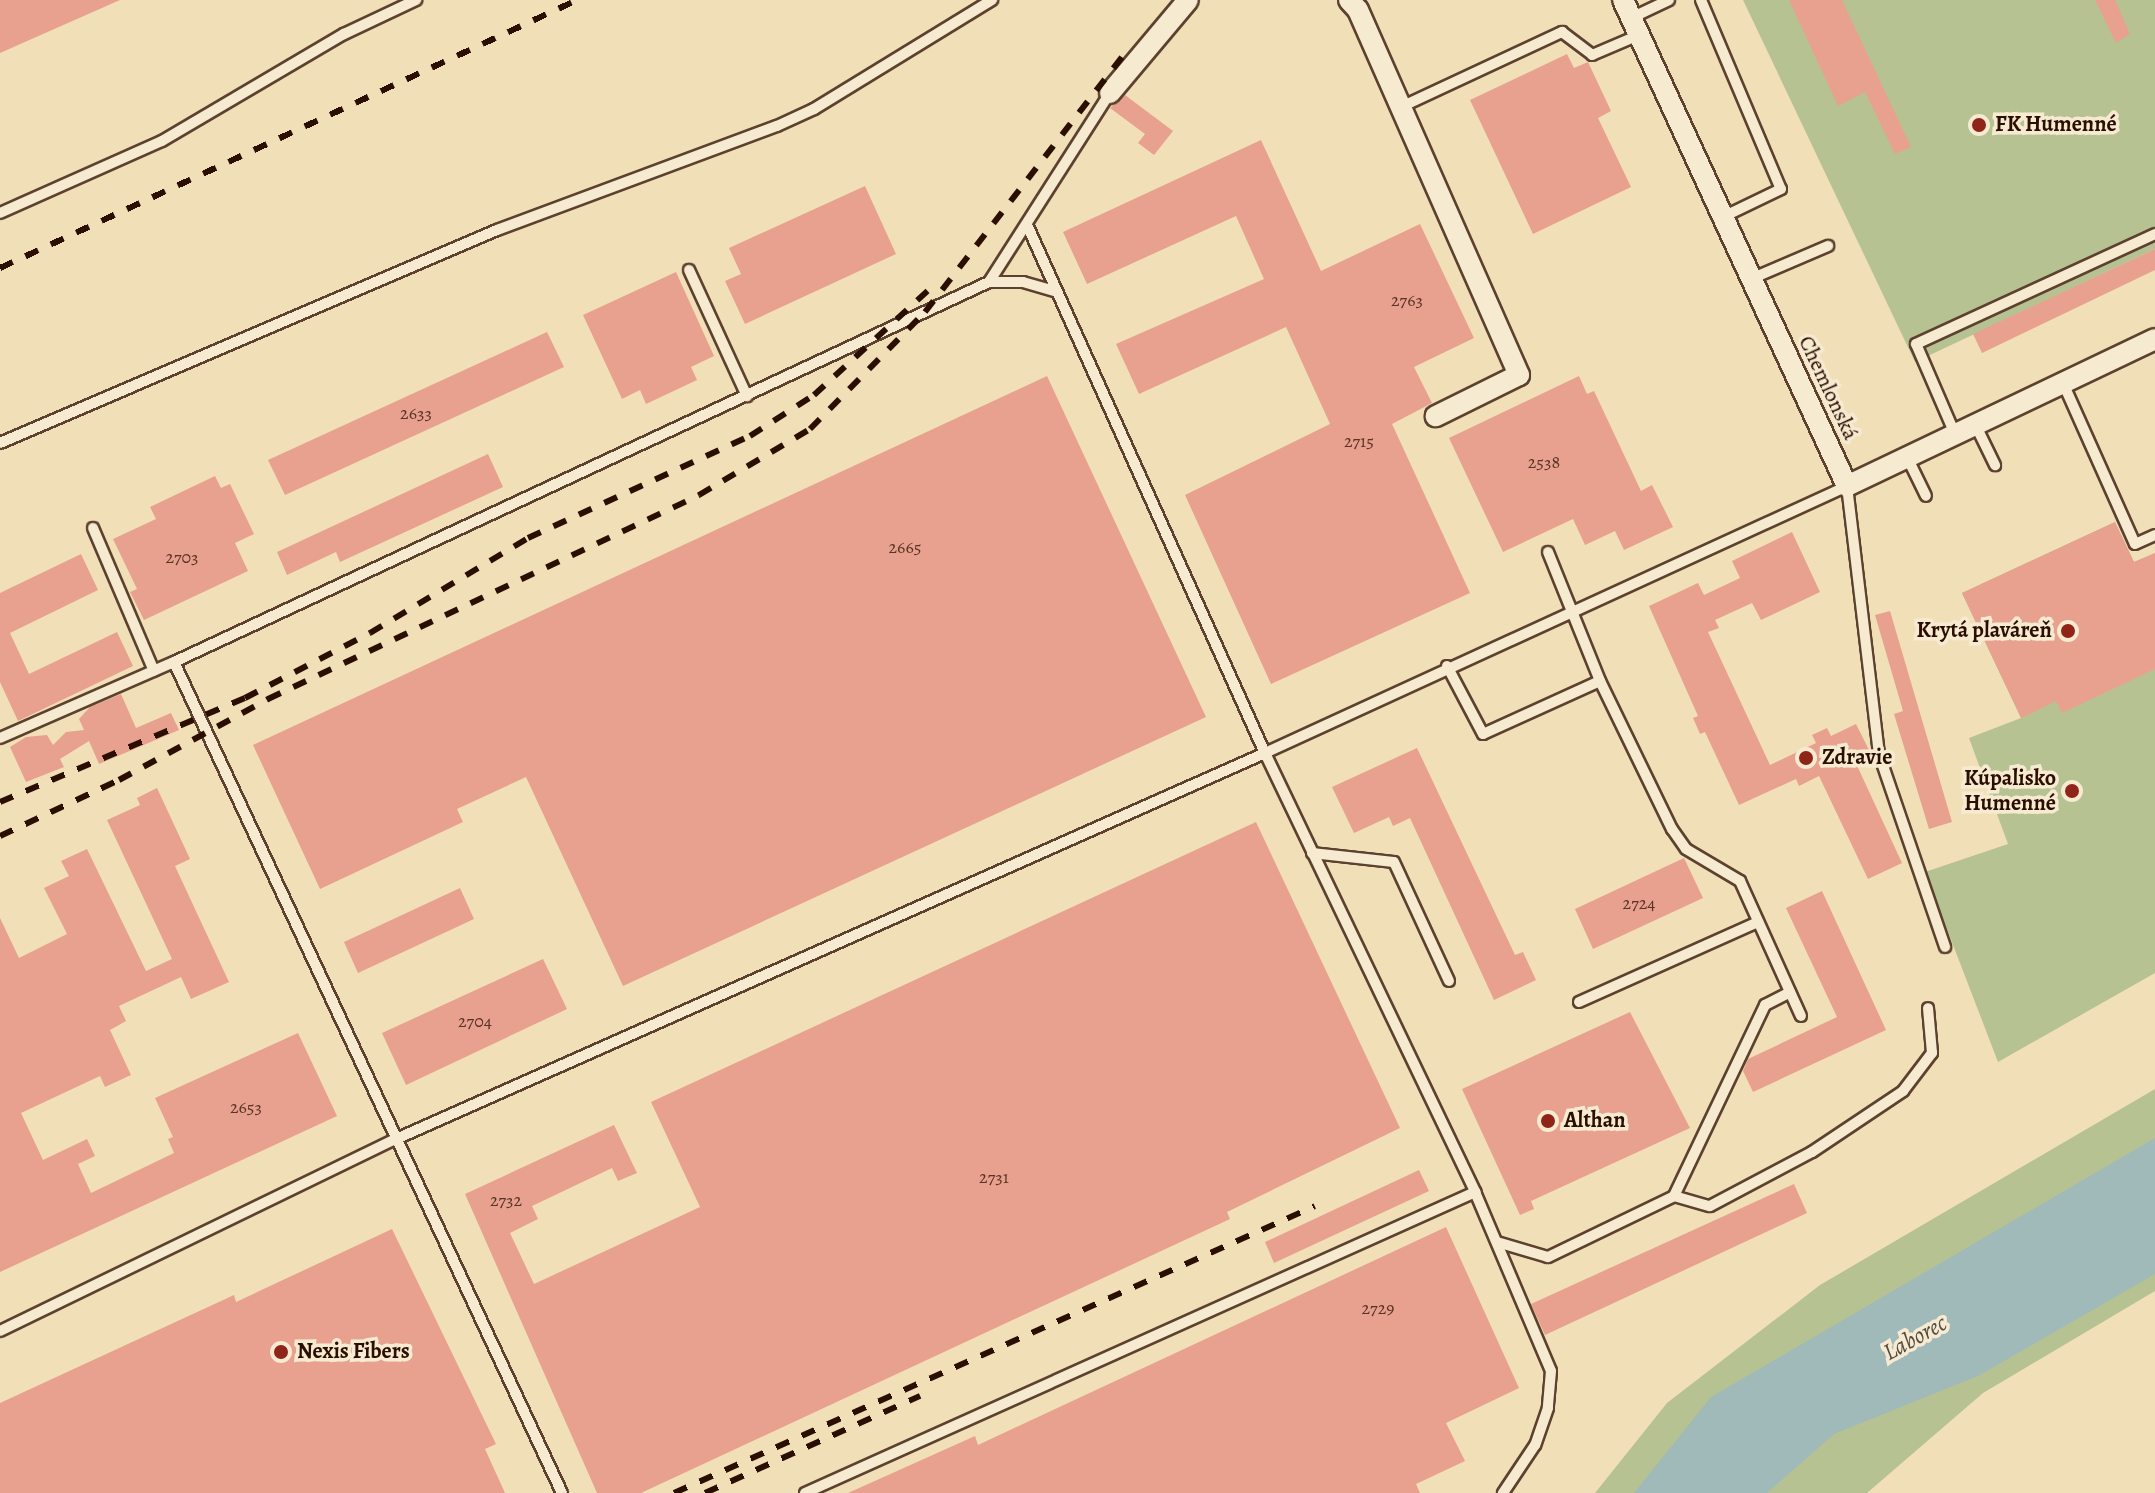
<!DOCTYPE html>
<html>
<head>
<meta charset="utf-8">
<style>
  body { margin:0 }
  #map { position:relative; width:2155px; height:1493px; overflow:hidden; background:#f1dfb8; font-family:Alegreya,serif }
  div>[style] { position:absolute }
  .green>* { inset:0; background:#b7c292 }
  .water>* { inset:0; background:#9fbab9 }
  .building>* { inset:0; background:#e8a18e }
  .roads { filter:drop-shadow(2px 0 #5c422e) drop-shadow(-2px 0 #5c422e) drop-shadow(0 2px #5c422e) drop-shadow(0 -2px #5c422e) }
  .lane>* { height:10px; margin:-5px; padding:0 5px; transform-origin:5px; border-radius:5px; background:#f6ead1 }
  .street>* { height:20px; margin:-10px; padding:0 10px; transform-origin:10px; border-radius:10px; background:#f6ead1 }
  .rail>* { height:6px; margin-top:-3px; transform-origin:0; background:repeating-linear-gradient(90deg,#2a0e00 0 14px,transparent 0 28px) }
  .dots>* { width:22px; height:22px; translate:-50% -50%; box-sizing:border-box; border:4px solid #f6ead1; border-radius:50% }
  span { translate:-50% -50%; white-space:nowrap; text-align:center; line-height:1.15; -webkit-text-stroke:7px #f6ead1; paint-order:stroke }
  .number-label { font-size:18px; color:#5a3324 }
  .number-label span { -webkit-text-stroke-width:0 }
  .poi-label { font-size:22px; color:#2a0e00; font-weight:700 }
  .left { translate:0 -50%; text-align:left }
  .right { translate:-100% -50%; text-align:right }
  .street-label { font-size:22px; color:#2a0e00 }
  .water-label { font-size:24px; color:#534a41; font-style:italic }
</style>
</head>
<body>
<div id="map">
  <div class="green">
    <i style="clip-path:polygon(1743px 0,2155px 0,2155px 249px,1915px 362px)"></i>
    <i style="clip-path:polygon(2115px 522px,2134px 562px,2155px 553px,2155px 973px,1998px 1062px,1925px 872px,2008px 844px,1969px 738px,2021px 718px,1962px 593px)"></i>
    <i style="clip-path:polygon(2155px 1089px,2155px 1291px,1983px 1393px,1867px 1493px,1595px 1493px,1667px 1403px,1820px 1285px)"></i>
  </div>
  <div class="water">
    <i style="clip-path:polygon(2155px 1138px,2155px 1274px,1978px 1376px,1834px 1434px,1767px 1493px,1634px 1493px,1711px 1397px)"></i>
  </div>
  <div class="building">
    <i style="clip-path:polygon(0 0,120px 0,0 53px)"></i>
    <i style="clip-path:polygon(1789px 0,1842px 0,1911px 147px,1895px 154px,1865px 92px,1838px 106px)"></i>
    <i style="clip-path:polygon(2095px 0,2115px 0,2130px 34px,2116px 43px)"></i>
    <i style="clip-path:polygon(1567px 54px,1574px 68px,1588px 62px,1611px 111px,1598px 118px,1631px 187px,1533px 234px,1470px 100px)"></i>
    <i style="clip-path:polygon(1125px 95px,1173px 131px,1154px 155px,1138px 143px,1145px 134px,1110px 108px)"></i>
    <i style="clip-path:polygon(1261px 140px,1321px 271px,1420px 224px,1474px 338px,1414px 367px,1432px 403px,1392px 424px,1470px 593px,1271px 684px,1185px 495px,1330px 424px,1286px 327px,1139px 394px,1116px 344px,1264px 279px,1236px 216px,1087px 284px,1063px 232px)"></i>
    <i style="clip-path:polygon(865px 186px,896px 254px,745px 324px,725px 281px,741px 274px,729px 248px)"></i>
    <i style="clip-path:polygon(2155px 249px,2155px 270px,1982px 353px,1973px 334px)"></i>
    <i style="clip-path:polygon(676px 272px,714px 356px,691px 367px,697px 380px,646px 404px,640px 390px,622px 399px,583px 315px)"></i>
    <i style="clip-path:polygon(547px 332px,564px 367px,285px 495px,268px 460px)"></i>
    <i style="clip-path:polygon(1047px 376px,1206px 717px,623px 986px,526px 777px,457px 809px,463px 822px,320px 889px,253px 745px)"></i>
    <i style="clip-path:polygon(1579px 376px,1587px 394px,1594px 391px,1641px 491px,1652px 485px,1673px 527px,1624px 550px,1615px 531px,1585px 545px,1573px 519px,1503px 552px,1449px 438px)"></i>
    <i style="clip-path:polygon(488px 454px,503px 487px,340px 562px,336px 552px,287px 575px,277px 552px)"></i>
    <i style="clip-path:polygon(215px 476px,221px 488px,230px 484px,254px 534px,235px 543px,248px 571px,144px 620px,130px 592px,137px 589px,113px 539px,156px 519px,150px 507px)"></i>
    <i style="clip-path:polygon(2115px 522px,2134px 562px,2155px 553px,2155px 669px,2062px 713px,2056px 701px,2021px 718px,1962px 593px)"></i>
    <i style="clip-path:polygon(1792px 532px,1820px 592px,1761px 620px,1752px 603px,1715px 620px,1719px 628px,1708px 632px,1770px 765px,1816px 743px,1812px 735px,1827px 728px,1831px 736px,1856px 724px,1870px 752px,1854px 759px,1902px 863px,1868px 879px,1819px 776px,1799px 786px,1796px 779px,1739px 805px,1705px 732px,1700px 734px,1693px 718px,1698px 716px,1649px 606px,1698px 583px,1704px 595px,1740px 578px,1732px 561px)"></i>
    <i style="clip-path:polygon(81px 554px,98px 590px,10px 633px,29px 674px,117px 632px,133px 666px,18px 721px,0 682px,0 593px)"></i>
    <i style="clip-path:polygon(1890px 611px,1952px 822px,1929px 829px,1894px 714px,1903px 711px,1875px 615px)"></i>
    <i style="clip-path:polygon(121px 694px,136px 728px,171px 713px,179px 730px,99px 764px,89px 741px,60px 759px,64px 767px,26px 782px,10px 747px,26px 737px,47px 735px,53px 745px,66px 732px,84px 730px,79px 719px,90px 707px)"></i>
    <i style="clip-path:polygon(1417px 748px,1515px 955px,1523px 952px,1536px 980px,1494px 1000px,1410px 818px,1393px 826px,1389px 817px,1354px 833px,1332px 787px)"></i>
    <i style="clip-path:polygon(157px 788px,190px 859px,175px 866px,229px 982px,191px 999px,181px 977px,119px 1006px,126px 1021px,110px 1030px,131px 1075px,105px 1087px,100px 1076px,21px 1113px,43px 1160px,87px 1139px,95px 1156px,78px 1164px,91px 1193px,174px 1153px,168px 1139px,173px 1137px,155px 1098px,298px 1033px,337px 1116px,0 1272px,0 918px,19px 958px,67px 934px,44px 888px,69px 876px,61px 861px,87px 849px,146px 971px,172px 959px,107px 820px,140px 805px,137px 798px)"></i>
    <i style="clip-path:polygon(1256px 822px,1400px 1128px,1227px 1212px,1230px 1219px,641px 1493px,597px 1493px,465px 1194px,614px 1125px,637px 1173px,618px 1181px,612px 1168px,532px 1206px,538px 1219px,510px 1233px,534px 1284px,700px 1207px,651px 1102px)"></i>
    <i style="clip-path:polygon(1684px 858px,1703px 898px,1593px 949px,1575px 909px)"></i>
    <i style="clip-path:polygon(460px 888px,474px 919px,358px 973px,344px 942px)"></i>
    <i style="clip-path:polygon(1822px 891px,1886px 1030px,1753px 1092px,1743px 1071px,1748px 1059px,1837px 1017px,1786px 908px)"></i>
    <i style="clip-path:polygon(543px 959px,567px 1009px,406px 1085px,382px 1033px)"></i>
    <i style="clip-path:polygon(1630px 1012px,1690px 1128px,1531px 1201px,1534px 1209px,1520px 1215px,1462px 1089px)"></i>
    <i style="clip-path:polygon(1419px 1170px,1429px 1191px,1274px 1263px,1265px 1242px)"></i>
    <i style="clip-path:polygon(1794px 1184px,1807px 1213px,1545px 1335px,1531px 1304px)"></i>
    <i style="clip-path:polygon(1446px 1227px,1519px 1388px,1446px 1423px,1465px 1461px,1416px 1484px,1420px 1493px,848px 1493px,975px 1436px,978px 1445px)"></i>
    <i style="clip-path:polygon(392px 1229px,496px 1444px,485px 1449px,505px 1493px,0 1493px,0 1403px,234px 1295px,236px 1302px)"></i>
  </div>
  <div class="roads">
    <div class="lane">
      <i style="left:1701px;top:0;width:205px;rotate:67.1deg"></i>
      <i style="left:1781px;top:189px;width:64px;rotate:154.2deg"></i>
      <i style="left:1631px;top:18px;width:42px;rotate:-25.3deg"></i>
      <i style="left:1401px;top:107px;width:178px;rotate:-25deg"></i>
      <i style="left:1562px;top:32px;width:38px;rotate:37deg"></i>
      <i style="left:1592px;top:55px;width:51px;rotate:-23.1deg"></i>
      <i style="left:0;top:213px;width:177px;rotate:-24deg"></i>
      <i style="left:162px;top:141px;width:211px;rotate:-30.5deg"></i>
      <i style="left:344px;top:34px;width:80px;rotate:-25.3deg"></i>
      <i style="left:1028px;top:227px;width:577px;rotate:65.75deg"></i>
      <i style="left:1265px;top:753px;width:487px;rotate:64.4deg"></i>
      <i style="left:1475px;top:1192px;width:194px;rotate:67deg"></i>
      <i style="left:1551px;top:1371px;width:37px;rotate:95deg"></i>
      <i style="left:1548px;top:1408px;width:39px;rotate:109deg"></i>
      <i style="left:1535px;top:1445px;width:58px;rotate:123.7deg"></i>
      <i style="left:689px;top:270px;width:139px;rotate:65.3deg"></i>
      <i style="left:1751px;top:279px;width:84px;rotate:-23.2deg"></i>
      <i style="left:989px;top:282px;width:34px"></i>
      <i style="left:1023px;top:282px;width:33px;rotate:16deg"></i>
      <i style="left:2063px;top:383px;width:176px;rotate:65.9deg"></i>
      <i style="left:2135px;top:544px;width:22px;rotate:-24deg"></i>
      <i style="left:1975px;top:424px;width:46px;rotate:64deg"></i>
      <i style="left:1955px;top:434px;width:98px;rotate:-113.4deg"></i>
      <i style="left:1916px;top:344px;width:263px;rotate:-24.7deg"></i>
      <i style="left:0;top:443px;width:541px;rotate:-23.2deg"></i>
      <i style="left:497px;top:230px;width:299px;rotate:-20.4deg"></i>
      <i style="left:777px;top:126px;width:41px;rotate:-24.7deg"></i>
      <i style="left:814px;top:109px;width:209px;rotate:-31.5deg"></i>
      <i style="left:1907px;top:457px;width:43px;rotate:64deg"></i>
      <i style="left:93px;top:528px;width:155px;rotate:66.9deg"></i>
      <i style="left:1548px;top:552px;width:139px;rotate:68deg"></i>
      <i style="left:1600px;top:681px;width:165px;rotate:64.1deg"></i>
      <i style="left:1672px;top:829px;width:24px;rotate:55deg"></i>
      <i style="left:1686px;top:849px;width:63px;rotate:30.7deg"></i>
      <i style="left:1740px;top:881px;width:148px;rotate:65.7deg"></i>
      <i style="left:1447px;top:666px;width:77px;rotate:62.1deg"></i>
      <i style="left:1483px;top:734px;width:128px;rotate:-24.4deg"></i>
      <i style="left:0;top:738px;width:190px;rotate:-23.6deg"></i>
      <i style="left:1312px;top:853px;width:82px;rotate:6.3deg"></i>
      <i style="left:1394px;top:862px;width:131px;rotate:65.2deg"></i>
      <i style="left:1579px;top:1002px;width:196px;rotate:-24.1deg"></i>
      <i style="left:1674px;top:1196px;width:37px;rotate:16deg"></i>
      <i style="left:1710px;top:1206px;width:115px;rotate:-27.9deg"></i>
      <i style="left:1812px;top:1152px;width:110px;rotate:-33.8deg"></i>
      <i style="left:1903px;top:1091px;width:48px;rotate:-52.7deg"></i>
      <i style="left:1932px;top:1053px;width:45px;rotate:-95.1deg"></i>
      <i style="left:1497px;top:1242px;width:53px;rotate:16.4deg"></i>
      <i style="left:1548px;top:1257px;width:140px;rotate:-25.8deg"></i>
      <i style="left:1674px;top:1196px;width:212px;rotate:-64.5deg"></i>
      <i style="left:1765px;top:1005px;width:28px;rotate:-27deg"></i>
      <i style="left:0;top:1331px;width:440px;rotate:-25.9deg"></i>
      <i style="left:396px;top:1139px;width:951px;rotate:-23.95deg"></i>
      <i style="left:1265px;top:753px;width:640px;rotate:-24.64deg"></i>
      <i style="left:1847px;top:486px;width:270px;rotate:83.2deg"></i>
      <i style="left:1879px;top:754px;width:204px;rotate:71.1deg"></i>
      <i style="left:562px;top:1493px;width:917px;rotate:-115.03deg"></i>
      <i style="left:174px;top:662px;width:899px;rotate:-25deg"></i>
      <i style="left:989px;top:282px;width:224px;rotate:-57.4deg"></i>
      <i style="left:805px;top:1493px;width:735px;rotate:-24.19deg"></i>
    </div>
    <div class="street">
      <i style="left:1349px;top:0;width:13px;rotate:48deg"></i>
      <i style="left:1358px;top:10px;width:399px;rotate:66.2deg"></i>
      <i style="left:1519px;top:375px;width:93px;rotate:153.7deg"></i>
      <i style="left:1623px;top:0;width:535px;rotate:65.25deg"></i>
      <i style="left:1847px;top:486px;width:341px;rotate:-25.5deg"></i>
      <i style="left:1110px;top:93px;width:121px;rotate:-50deg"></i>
    </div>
  </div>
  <div class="rail">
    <i style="left:0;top:268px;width:636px;rotate:-24.91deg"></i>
    <i style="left:0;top:802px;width:266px;rotate:-23deg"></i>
    <i style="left:245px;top:698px;width:141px;rotate:-27.5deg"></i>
    <i style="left:370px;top:633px;width:184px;rotate:-31deg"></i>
    <i style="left:528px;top:538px;width:244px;rotate:-24.7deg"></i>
    <i style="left:750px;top:436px;width:76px;rotate:-32.6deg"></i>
    <i style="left:814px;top:395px;width:160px;rotate:-42.5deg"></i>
    <i style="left:0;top:836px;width:132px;rotate:-25.2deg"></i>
    <i style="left:119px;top:780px;width:170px;rotate:-28.5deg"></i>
    <i style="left:268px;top:699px;width:477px;rotate:-25.3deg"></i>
    <i style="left:699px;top:495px;width:129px;rotate:-30.7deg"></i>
    <i style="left:810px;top:429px;width:164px;rotate:-45.5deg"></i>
    <i style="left:925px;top:312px;width:329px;rotate:-52.3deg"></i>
    <i style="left:674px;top:1493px;width:702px;rotate:-24.12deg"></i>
    <i style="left:705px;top:1493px;width:236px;rotate:-24.3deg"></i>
  </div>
  <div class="dots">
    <i style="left:1979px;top:125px;background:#8f2418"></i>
    <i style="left:2068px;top:631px;background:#8f2418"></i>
    <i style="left:1806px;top:758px;background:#8f2418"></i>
    <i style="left:2072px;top:791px;background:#8f2418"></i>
    <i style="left:1548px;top:1121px;background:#8f2418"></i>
    <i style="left:281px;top:1352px;background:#8f2418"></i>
  </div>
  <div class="number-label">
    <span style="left:1407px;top:300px">2763</span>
    <span style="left:416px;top:413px">2633</span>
    <span style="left:1359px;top:441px">2715</span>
    <span style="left:1544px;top:462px">2538</span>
    <span style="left:905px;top:547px">2665</span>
    <span style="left:182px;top:557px">2703</span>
    <span style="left:1639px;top:903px">2724</span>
    <span style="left:475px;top:1021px">2704</span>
    <span style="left:246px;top:1107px">2653</span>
    <span style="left:994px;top:1177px">2731</span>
    <span style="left:506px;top:1200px">2732</span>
    <span style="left:1378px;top:1308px">2729</span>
  </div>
  <div class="poi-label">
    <span class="left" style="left:1995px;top:125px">FK Humenné</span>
    <span class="right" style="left:2052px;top:631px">Krytá plaváreň</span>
    <span class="left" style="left:1822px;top:758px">Zdravie</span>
    <span class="right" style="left:2056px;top:791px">Kúpalisko<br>Humenné</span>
    <span class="left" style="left:1564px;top:1121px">Althan</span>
    <span class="left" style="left:297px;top:1352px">Nexis Fibers</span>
  </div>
  <div class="street-label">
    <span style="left:1828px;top:388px;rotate:65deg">Chemlonská</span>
  </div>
  <div class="water-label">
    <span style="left:1915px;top:1338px;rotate:-29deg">Laborec</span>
  </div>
</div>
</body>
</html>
